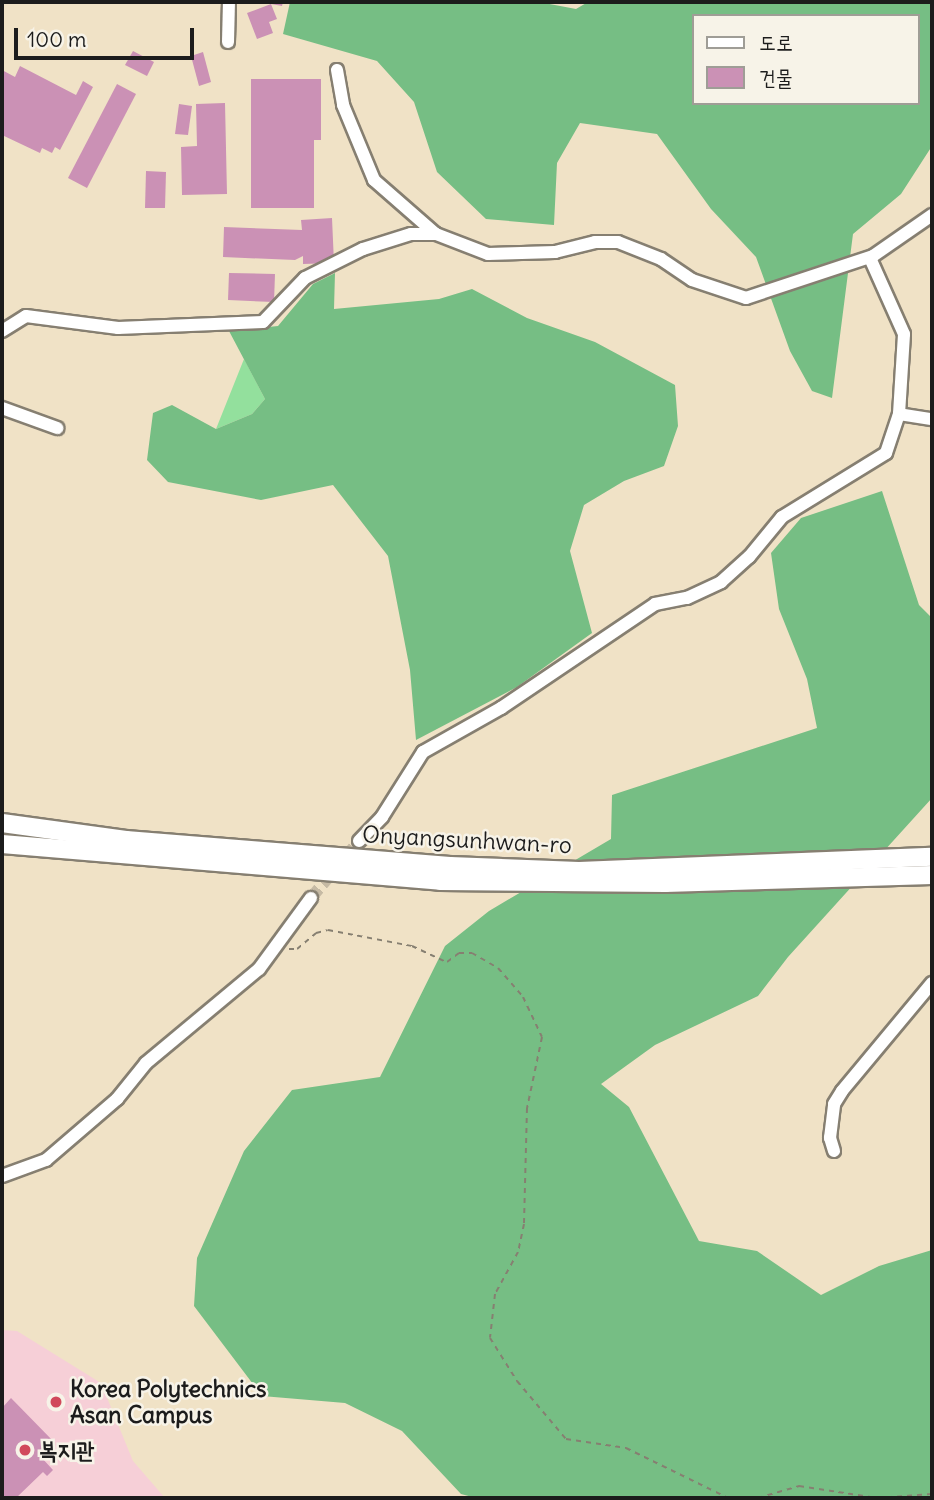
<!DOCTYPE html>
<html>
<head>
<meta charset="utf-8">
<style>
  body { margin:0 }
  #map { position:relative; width:934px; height:1500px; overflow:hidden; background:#f0e2c6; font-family:Delius,"Poor Story",sans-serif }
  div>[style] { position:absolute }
  .built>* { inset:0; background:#f6cfd7 }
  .green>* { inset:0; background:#93e09d }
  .forest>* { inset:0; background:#76be84 }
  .building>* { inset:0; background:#cb91b5 }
  .minor-tunnel>* { height:12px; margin-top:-6px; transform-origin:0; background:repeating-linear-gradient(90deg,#c6baa4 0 12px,transparent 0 18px) }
  .path>* { height:2px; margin-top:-1px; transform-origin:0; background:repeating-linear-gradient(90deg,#867f71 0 5px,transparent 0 10px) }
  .roads { filter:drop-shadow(2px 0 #867f71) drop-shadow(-2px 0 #867f71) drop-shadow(0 2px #867f71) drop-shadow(0 -2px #867f71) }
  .minor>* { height:12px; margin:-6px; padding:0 6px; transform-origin:6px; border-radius:6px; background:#fff }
  .highway>* { height:18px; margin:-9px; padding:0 9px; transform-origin:9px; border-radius:9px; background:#fff }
  .dots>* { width:19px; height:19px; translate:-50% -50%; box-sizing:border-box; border:4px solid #f7f3e8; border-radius:50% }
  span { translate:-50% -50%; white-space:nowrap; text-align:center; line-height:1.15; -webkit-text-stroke:5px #f7f3e8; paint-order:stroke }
  .street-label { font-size:23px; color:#1c1c1c }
  .poi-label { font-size:23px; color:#1c1c1c; font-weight:700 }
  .left { translate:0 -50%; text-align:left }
  .frame { position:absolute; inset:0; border:4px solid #1c1c1c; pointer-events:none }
  .legend { position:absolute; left:692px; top:14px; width:228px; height:91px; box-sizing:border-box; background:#f7f3e8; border:2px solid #9f9d96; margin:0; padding:9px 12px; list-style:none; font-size:21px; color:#1c1c1c }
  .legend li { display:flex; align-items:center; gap:14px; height:35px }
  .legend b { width:35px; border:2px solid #9f9d96 }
  .scale { position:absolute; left:14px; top:28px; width:180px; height:32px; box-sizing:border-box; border:4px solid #1c1c1c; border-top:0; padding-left:9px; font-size:21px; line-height:24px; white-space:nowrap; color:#1c1c1c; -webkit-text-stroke:5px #f7f3e8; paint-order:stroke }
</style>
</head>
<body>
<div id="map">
  <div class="built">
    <i style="clip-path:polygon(2px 1330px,17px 1331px,101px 1383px,133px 1461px,165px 1498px,2px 1498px)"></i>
  </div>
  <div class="green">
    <i style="clip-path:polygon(244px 359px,265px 399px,252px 414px,216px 429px)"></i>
  </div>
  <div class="forest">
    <i style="clip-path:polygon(evenodd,290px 2px,539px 2px,576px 9px,588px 2px,932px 2px,932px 146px,901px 194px,853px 234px,832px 398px,812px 391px,790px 351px,756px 257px,711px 209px,657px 134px,580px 123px,557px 163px,554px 225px,486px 219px,437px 172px,414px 102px,377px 61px,283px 34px,290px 2px,694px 16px,918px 16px,918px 103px,694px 103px,694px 16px)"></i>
    <i style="clip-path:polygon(335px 273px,334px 309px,439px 299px,472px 289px,527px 318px,595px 342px,675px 385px,678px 426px,664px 466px,624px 481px,584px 505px,570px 551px,592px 633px,517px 687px,416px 740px,410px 670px,388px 556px,333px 485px,261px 500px,168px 482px,147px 460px,153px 413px,172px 405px,216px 429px,252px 414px,265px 399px,229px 331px,278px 326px,313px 284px)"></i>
    <i style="clip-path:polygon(882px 491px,919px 605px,932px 618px,932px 798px,788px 957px,758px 996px,655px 1045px,601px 1084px,629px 1107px,699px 1241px,757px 1251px,821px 1295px,879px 1266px,932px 1250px,932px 1498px,476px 1498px,461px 1494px,402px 1431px,345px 1403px,262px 1396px,194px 1306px,197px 1258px,244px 1151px,292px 1090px,380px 1077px,445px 946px,489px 911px,611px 839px,612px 795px,817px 728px,807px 679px,779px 609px,771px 553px,801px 518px)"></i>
  </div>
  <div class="building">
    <i style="clip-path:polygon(266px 2px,283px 2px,282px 6px,271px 4px,277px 19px,269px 22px,273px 33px,257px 39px,247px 13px,271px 4px)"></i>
    <i style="clip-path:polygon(133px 51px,154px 62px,147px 76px,125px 65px)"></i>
    <i style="clip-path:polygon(203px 52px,211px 82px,199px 86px,191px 56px)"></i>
    <i style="clip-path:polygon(20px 66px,76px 95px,83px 81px,93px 87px,60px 150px,55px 147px,52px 153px,42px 148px,40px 153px,2px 135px,2px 70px,15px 77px)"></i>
    <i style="clip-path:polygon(251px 79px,321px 79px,321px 140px,314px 140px,314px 208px,251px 208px)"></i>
    <i style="clip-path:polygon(117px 84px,136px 94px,87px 188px,68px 178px)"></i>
    <i style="clip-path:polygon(225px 103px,227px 194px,182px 195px,181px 147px,197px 146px,196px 104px)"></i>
    <i style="clip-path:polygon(179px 104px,192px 106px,188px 135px,175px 134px)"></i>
    <i style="clip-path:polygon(146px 171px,166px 172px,165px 208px,145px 208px)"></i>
    <i style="clip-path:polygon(332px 218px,334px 263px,303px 264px,303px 256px,295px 260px,223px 257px,224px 227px,302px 230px,301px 220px)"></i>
    <i style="clip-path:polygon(229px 273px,275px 274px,274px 302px,228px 300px)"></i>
    <i style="clip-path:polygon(11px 1398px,55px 1443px,41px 1457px,53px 1470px,47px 1476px,43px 1472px,16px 1498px,2px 1498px,2px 1408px)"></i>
  </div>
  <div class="minor-tunnel">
    <i style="left:311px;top:898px;width:75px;rotate:-49.9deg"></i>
  </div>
  <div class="path">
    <i style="left:289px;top:949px;width:8px"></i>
    <i style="left:297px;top:949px;width:25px;rotate:-40deg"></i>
    <i style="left:316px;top:933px;width:12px;rotate:-14deg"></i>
    <i style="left:328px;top:930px;width:86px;rotate:10.8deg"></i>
    <i style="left:412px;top:946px;width:38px;rotate:25deg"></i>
    <i style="left:447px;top:962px;width:15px;rotate:-37deg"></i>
    <i style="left:459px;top:953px;width:13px"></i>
    <i style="left:472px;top:953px;width:30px;rotate:30deg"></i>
    <i style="left:498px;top:968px;width:38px;rotate:49deg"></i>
    <i style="left:523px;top:997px;width:44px;rotate:64.6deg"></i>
    <i style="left:542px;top:1037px;width:73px;rotate:101.9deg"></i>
    <i style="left:527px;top:1108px;width:116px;rotate:91.5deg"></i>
    <i style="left:524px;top:1224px;width:29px;rotate:102deg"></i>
    <i style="left:518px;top:1252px;width:48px;rotate:118.7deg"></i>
    <i style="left:495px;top:1294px;width:44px;rotate:96.5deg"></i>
    <i style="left:490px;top:1338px;width:51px;rotate:57.9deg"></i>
    <i style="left:517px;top:1381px;width:76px;rotate:49.8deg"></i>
    <i style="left:566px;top:1439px;width:61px;rotate:8.5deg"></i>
    <i style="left:626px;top:1448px;width:114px;rotate:26.1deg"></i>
    <i style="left:758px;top:1498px;width:43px;rotate:-16.3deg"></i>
    <i style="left:799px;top:1486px;width:79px;rotate:8.7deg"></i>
    <i style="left:877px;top:1498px;width:55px;rotate:-4.2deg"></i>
  </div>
  <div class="roads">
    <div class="minor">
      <i style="left:228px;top:42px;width:40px;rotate:-88.6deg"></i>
      <i style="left:337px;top:70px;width:36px;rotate:80deg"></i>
      <i style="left:343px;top:105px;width:81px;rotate:67.5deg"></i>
      <i style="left:374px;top:180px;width:82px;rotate:41.1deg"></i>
      <i style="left:2px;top:331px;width:28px;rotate:-32deg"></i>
      <i style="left:26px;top:316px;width:93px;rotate:7.4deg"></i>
      <i style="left:118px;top:328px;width:145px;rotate:-2.4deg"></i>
      <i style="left:263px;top:322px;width:61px;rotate:-46.3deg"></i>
      <i style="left:305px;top:278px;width:65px;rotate:-26.6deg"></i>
      <i style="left:363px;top:249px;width:50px;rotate:-17.4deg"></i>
      <i style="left:411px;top:234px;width:25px"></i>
      <i style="left:436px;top:234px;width:56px;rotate:21deg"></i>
      <i style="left:488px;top:254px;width:67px;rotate:-1.7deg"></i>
      <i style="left:555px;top:252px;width:41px;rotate:-14deg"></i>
      <i style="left:595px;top:242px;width:23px"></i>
      <i style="left:618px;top:242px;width:46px;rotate:21.6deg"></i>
      <i style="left:661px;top:259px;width:37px;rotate:34deg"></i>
      <i style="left:692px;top:280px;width:57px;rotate:18.4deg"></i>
      <i style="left:746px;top:298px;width:134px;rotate:-18.3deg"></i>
      <i style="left:873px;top:256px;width:72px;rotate:-34.8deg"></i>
      <i style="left:2px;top:408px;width:59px;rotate:20deg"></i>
      <i style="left:899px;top:414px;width:33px;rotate:9deg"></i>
      <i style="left:359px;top:841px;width:33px;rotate:-46deg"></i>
      <i style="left:382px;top:817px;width:77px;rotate:-57.8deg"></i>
      <i style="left:423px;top:752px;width:90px;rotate:-29.4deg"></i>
      <i style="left:501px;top:708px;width:186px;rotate:-34deg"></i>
      <i style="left:655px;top:604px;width:33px;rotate:-11deg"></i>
      <i style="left:687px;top:598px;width:38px;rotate:-25deg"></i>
      <i style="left:721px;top:582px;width:38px;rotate:-42deg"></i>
      <i style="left:749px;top:557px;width:52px;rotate:-50.5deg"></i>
      <i style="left:782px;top:517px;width:122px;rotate:-31.6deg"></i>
      <i style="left:886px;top:453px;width:41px;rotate:-71.6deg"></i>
      <i style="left:899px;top:414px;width:80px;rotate:-86.4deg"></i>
      <i style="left:904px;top:334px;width:83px;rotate:-114.1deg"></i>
      <i style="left:834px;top:1151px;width:14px;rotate:-107deg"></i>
      <i style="left:830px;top:1138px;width:34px;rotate:-83deg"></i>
      <i style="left:834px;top:1104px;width:15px;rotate:-58deg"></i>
      <i style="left:842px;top:1091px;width:141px;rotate:-50.2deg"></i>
      <i style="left:2px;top:1176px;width:47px;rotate:-20deg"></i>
      <i style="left:46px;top:1160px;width:94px;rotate:-40.7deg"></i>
      <i style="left:117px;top:1099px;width:46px;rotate:-51.1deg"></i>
      <i style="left:146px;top:1063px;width:147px;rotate:-39.8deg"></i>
      <i style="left:259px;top:969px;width:88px;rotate:-53.8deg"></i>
    </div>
    <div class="highway">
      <i style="left:2px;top:823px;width:125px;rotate:7.8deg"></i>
      <i style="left:126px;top:840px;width:325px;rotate:4.6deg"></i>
      <i style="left:450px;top:866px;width:129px;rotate:2.2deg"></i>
      <i style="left:579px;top:871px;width:353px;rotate:-2.3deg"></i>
      <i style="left:2px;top:844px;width:440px;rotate:4.8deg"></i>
      <i style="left:440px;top:881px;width:225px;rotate:0.5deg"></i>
      <i style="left:665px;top:883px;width:267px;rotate:-1.7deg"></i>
    </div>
  </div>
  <div class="dots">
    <i style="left:56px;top:1402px;background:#d1495b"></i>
    <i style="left:25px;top:1450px;background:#d1495b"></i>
  </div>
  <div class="street-label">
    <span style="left:467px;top:840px;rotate:3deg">Onyangsunhwan-ro</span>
  </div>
  <div class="poi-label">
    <span class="left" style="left:70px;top:1402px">Korea Polytechnics<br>Asan Campus</span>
    <span class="left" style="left:39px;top:1450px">복지관</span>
  </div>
  <div class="frame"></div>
  <ul class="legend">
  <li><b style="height:9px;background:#fff"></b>도로</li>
  <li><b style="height:19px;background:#cb91b5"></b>건물</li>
  </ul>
  <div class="scale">100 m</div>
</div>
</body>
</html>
